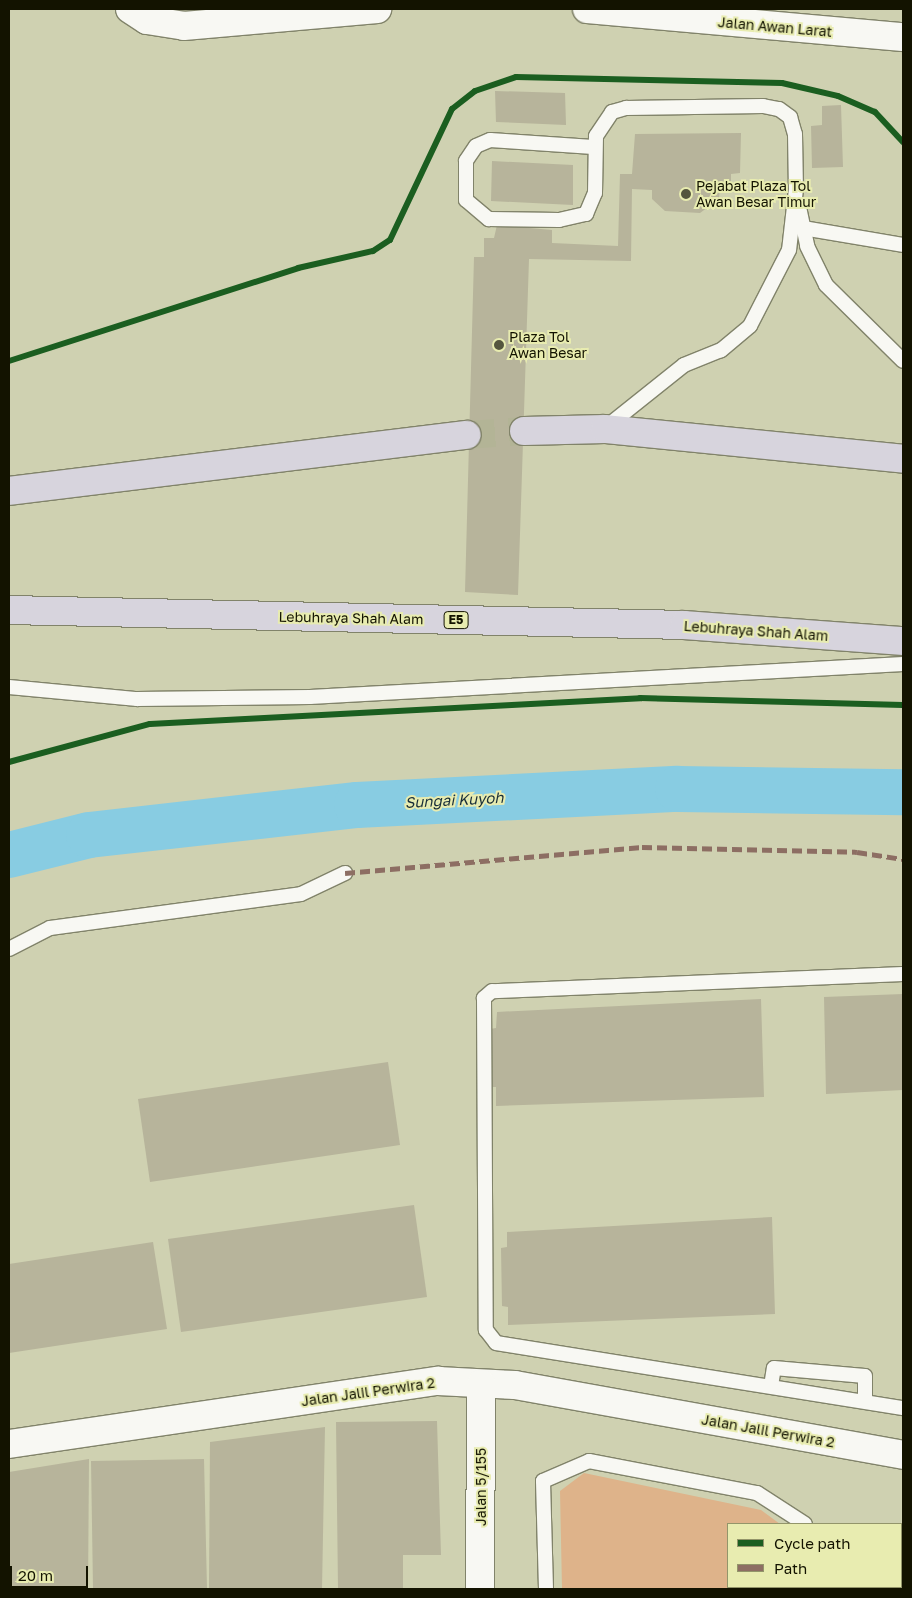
<!DOCTYPE html>
<html>
<head>
<meta charset="utf-8">
<style>
  body { margin:0 }
  #map { position:relative; width:912px; height:1598px; overflow:hidden; background:#cfd1b1; font-family:"Golos Text",sans-serif }
  div>[style] { position:absolute }
  .green>* { inset:0; background:#deb38a }
  .river>* { height:46px; margin:-23px; padding:0 23px; transform-origin:23px; border-radius:23px; background:#88cce2 }
  .building>* { inset:0; background:#b7b49b }
  .motorway-tunnel>* { height:28px; margin-top:-14px; transform-origin:0; background:repeating-linear-gradient(90deg,#b3b496 0 28px,transparent 0 42px) }
  .roads { filter:drop-shadow(1px 0 #81836a) drop-shadow(-1px 0 #81836a) drop-shadow(0 1px #81836a) drop-shadow(0 -1px #81836a) }
  .service>* { height:14px; margin:-7px; padding:0 7px; transform-origin:7px; border-radius:7px; background:#f8f8f3 }
  .minor>* { height:28px; margin:-14px; padding:0 14px; transform-origin:14px; border-radius:14px; background:#f8f8f3 }
  .motorway>* { height:28px; margin:-14px; padding:0 14px; transform-origin:14px; border-radius:14px; background:#d7d4dd }
  .quiet>* { height:5px; margin-top:-2.5px; transform-origin:0; background:repeating-linear-gradient(90deg,#8d6e63 0 10px,transparent 0 15px) }
  .cycleway>* { height:6px; margin:-3px; padding:0 3px; transform-origin:3px; border-radius:3px; background:#1b5e20 }
  .dots>* { width:14px; height:14px; translate:-50% -50%; box-sizing:border-box; border:2px solid #e8ecb0; border-radius:50% }
  span { translate:-50% -50%; white-space:nowrap; text-align:center; line-height:1.15; -webkit-text-stroke:4px #e8ecb0; paint-order:stroke }
  .shield-label span { padding:1px 4px; background:#e8ecb0; border:1px solid; border-radius:4px; -webkit-text-stroke-width:0 }
  .shield-label { font-size:12px; color:#131300; font-weight:700 }
  .street-label { font-size:14px; color:#131300 }
  .poi-label { font-size:14px; color:#131300 }
  .left { translate:0 -50%; text-align:left }
  .water-label { font-size:15px; color:#192f3a; font-style:italic }
  .frame { position:absolute; inset:0; border:10px solid #131300; pointer-events:none }
  .legend { position:absolute; left:727px; top:1523px; width:175px; height:65px; box-sizing:border-box; background:#e8ecb0; border:1px solid #93956a; margin:0; padding:6px 9px; list-style:none; font-size:15px; color:#131300 }
  .legend li { display:flex; align-items:center; gap:10px; height:25px }
  .legend b { width:25px; border:1px solid #93956a }
  .scale { position:absolute; left:10px; top:1566px; width:78px; height:22px; box-sizing:border-box; border:2px solid #131300; border-top:0; padding-left:6px; font-size:15px; line-height:18px; white-space:nowrap; color:#131300; -webkit-text-stroke:4px #e8ecb0; paint-order:stroke }
</style>
</head>
<body>
<div id="map">
  <div class="green">
    <i style="clip-path:polygon(584px 1473px,761px 1510px,780px 1524px,728px 1524px,728px 1587px,818px 1589px,562px 1589px,560px 1491px)"></i>
  </div>
  <div class="river">
    <i style="left:9px;top:855px;width:82px;rotate:-14deg"></i>
    <i style="left:89px;top:835px;width:270px;rotate:-6.4deg"></i>
    <i style="left:357px;top:805px;width:321px;rotate:-2.9deg"></i>
    <i style="left:678px;top:789px;width:225px;rotate:0.8deg"></i>
  </div>
  <div class="building">
    <i style="clip-path:polygon(495px 91px,565px 93px,566px 125px,496px 122px)"></i>
    <i style="clip-path:polygon(841px 105px,843px 167px,812px 168px,811px 126px,822px 125px,822px 106px)"></i>
    <i style="clip-path:polygon(741px 133px,740px 173px,731px 174px,731px 187px,720px 187px,719px 199px,700px 213px,665px 211px,652px 199px,652px 190px,632px 189px,631px 261px,529px 259px,518px 595px,465px 592px,474px 257px,484px 257px,484px 238px,494px 238px,497px 225px,552px 230px,552px 243px,618px 246px,620px 174px,632px 174px,635px 134px)"></i>
    <i style="clip-path:polygon(492px 161px,573px 165px,573px 205px,491px 201px)"></i>
    <i style="clip-path:polygon(903px 994px,903px 1090px,826px 1094px,824px 997px)"></i>
    <i style="clip-path:polygon(761px 999px,764px 1097px,496px 1106px,496px 1087px,490px 1087px,490px 1029px,496px 1028px,497px 1012px)"></i>
    <i style="clip-path:polygon(388px 1062px,400px 1145px,150px 1182px,138px 1099px)"></i>
    <i style="clip-path:polygon(414px 1205px,427px 1297px,181px 1332px,168px 1239px)"></i>
    <i style="clip-path:polygon(772px 1217px,775px 1314px,508px 1325px,508px 1307px,502px 1306px,501px 1248px,507px 1247px,507px 1232px)"></i>
    <i style="clip-path:polygon(153px 1242px,167px 1329px,9px 1353px,9px 1264px)"></i>
    <i style="clip-path:polygon(437px 1421px,441px 1555px,403px 1555px,403px 1589px,338px 1589px,336px 1422px)"></i>
    <i style="clip-path:polygon(325px 1427px,322px 1589px,209px 1589px,210px 1442px)"></i>
    <i style="clip-path:polygon(89px 1459px,88px 1589px,9px 1589px,9px 1472px)"></i>
    <i style="clip-path:polygon(204px 1459px,207px 1589px,93px 1589px,91px 1461px)"></i>
    <i style="clip-path:polygon(901px 1579px,903px 1589px,857px 1589px,901px 1587px)"></i>
  </div>
  <div class="motorway-tunnel">
    <i style="left:467px;top:435px;width:57px;rotate:-4deg"></i>
  </div>
  <div class="roads">
    <div class="service">
      <i style="left:593px;top:147px;width:103px;rotate:-176.1deg"></i>
      <i style="left:490px;top:140px;width:15px;rotate:157deg"></i>
      <i style="left:476px;top:146px;width:18px;rotate:124deg"></i>
      <i style="left:466px;top:161px;width:39px;rotate:90deg"></i>
      <i style="left:466px;top:200px;width:30px;rotate:40deg"></i>
      <i style="left:489px;top:219px;width:70px;rotate:0.8deg"></i>
      <i style="left:559px;top:220px;width:28px;rotate:-13deg"></i>
      <i style="left:586px;top:214px;width:23px;rotate:-67deg"></i>
      <i style="left:595px;top:193px;width:57px;rotate:-89deg"></i>
      <i style="left:596px;top:136px;width:29px;rotate:-56deg"></i>
      <i style="left:612px;top:112px;width:15px;rotate:-16deg"></i>
      <i style="left:626px;top:108px;width:137px;rotate:-0.8deg"></i>
      <i style="left:763px;top:106px;width:16px;rotate:11deg"></i>
      <i style="left:779px;top:109px;width:14px;rotate:36deg"></i>
      <i style="left:790px;top:117px;width:18px;rotate:74deg"></i>
      <i style="left:795px;top:134px;width:55px;rotate:89deg"></i>
      <i style="left:796px;top:189px;width:61px;rotate:96.5deg"></i>
      <i style="left:789px;top:250px;width:85px;rotate:117.2deg"></i>
      <i style="left:750px;top:326px;width:38px;rotate:140deg"></i>
      <i style="left:721px;top:350px;width:40px;rotate:158deg"></i>
      <i style="left:684px;top:365px;width:101px;rotate:141.4deg"></i>
      <i style="left:799px;top:207px;width:40px;rotate:78deg"></i>
      <i style="left:807px;top:246px;width:43px;rotate:64deg"></i>
      <i style="left:826px;top:285px;width:108px;rotate:44.6deg"></i>
      <i style="left:803px;top:228px;width:101px;rotate:9.6deg"></i>
      <i style="left:9px;top:687px;width:129px;rotate:5.4deg"></i>
      <i style="left:137px;top:699px;width:173px;rotate:-0.7deg"></i>
      <i style="left:310px;top:697px;width:594px;rotate:-3.19deg"></i>
      <i style="left:9px;top:949px;width:46px;rotate:-27.1deg"></i>
      <i style="left:50px;top:928px;width:253px;rotate:-7.7deg"></i>
      <i style="left:301px;top:894px;width:49px;rotate:-25.5deg"></i>
      <i style="left:903px;top:974px;width:411px;rotate:177.6deg"></i>
      <i style="left:492px;top:991px;width:11px;rotate:139deg"></i>
      <i style="left:484px;top:998px;width:332px;rotate:89.7deg"></i>
      <i style="left:486px;top:1330px;width:16px;rotate:52deg"></i>
      <i style="left:496px;top:1343px;width:412px;rotate:9.1deg"></i>
      <i style="left:771px;top:1386px;width:18px;rotate:-81deg"></i>
      <i style="left:774px;top:1368px;width:91px;rotate:5deg"></i>
      <i style="left:865px;top:1376px;width:25px;rotate:90deg"></i>
      <i style="left:831px;top:1587px;width:2px;rotate:90deg"></i>
      <i style="left:546px;top:1589px;width:108px;rotate:-91.6deg"></i>
      <i style="left:543px;top:1481px;width:50px;rotate:-23.5deg"></i>
      <i style="left:589px;top:1461px;width:171px;rotate:10.8deg"></i>
      <i style="left:757px;top:1493px;width:57px;rotate:32.9deg"></i>
    </div>
    <div class="minor">
      <i style="left:130px;top:9px;width:20px;rotate:33deg"></i>
      <i style="left:147px;top:20px;width:37px;rotate:9deg"></i>
      <i style="left:184px;top:26px;width:194px;rotate:-5deg"></i>
      <i style="left:587px;top:9px;width:317px;rotate:5.1deg"></i>
      <i style="left:9px;top:1444px;width:434px;rotate:-8.4deg"></i>
      <i style="left:438px;top:1381px;width:77px;rotate:3deg"></i>
      <i style="left:515px;top:1385px;width:394px;rotate:10.2deg"></i>
      <i style="left:480px;top:1589px;width:205px;rotate:-89.7deg"></i>
    </div>
    <div class="motorway">
      <i style="left:524px;top:431px;width:81px;rotate:-1.4deg"></i>
      <i style="left:605px;top:429px;width:300px;rotate:5.7deg"></i>
      <i style="left:9px;top:491px;width:461px;rotate:-7deg"></i>
      <i style="left:9px;top:610px;width:675px;rotate:1.27deg"></i>
      <i style="left:684px;top:625px;width:220px;rotate:4.2deg"></i>
    </div>
  </div>
  <div class="quiet">
    <i style="left:345px;top:873px;width:298px;rotate:-5deg"></i>
    <i style="left:642px;top:847px;width:215px;rotate:1.3deg"></i>
    <i style="left:857px;top:852px;width:47px;rotate:8.7deg"></i>
  </div>
  <div class="cycleway">
    <i style="left:9px;top:361px;width:304px;rotate:-17.8deg"></i>
    <i style="left:298px;top:268px;width:77px;rotate:-12.8deg"></i>
    <i style="left:373px;top:251px;width:20px;rotate:-33deg"></i>
    <i style="left:390px;top:240px;width:145px;rotate:-64.7deg"></i>
    <i style="left:452px;top:109px;width:29px;rotate:-38deg"></i>
    <i style="left:475px;top:91px;width:43px;rotate:-18.9deg"></i>
    <i style="left:516px;top:77px;width:266px;rotate:1.3deg"></i>
    <i style="left:782px;top:83px;width:57px;rotate:13.1deg"></i>
    <i style="left:838px;top:96px;width:40px;rotate:23.4deg"></i>
    <i style="left:875px;top:112px;width:41px;rotate:47deg"></i>
    <i style="left:9px;top:762px;width:146px;rotate:-15.1deg"></i>
    <i style="left:150px;top:724px;width:491px;rotate:-3deg"></i>
    <i style="left:640px;top:698px;width:263px;rotate:1.5deg"></i>
  </div>
  <div class="dots">
    <i style="left:686px;top:194px;background:#55563e"></i>
    <i style="left:499px;top:345px;background:#55563e"></i>
  </div>
  <div class="shield-label">
    <span style="left:456px;top:620px">E5</span>
  </div>
  <div class="street-label">
    <span style="left:775px;top:27px;rotate:5deg">Jalan Awan Larat</span>
    <span style="left:351px;top:618px;rotate:1deg">Lebuhraya Shah Alam</span>
    <span style="left:756px;top:631px;rotate:4deg">Lebuhraya Shah Alam</span>
    <span style="left:368px;top:1392px;rotate:-8deg">Jalan Jalil Perwira 2</span>
    <span style="left:768px;top:1431px;rotate:10deg">Jalan Jalil Perwira 2</span>
    <span style="left:481px;top:1487px;rotate:-90deg">Jalan 5/155</span>
  </div>
  <div class="poi-label">
    <span class="left" style="left:696px;top:194px">Pejabat Plaza Tol<br>Awan Besar Timur</span>
    <span class="left" style="left:509px;top:345px">Plaza Tol<br>Awan Besar</span>
  </div>
  <div class="water-label">
    <span style="left:454px;top:800px;rotate:-3deg">Sungai Kuyoh</span>
  </div>
  <div class="frame"></div>
  <ul class="legend">
  <li><b style="height:6px;background:#1b5e20"></b>Cycle path</li>
  <li><b style="height:6px;background:#8d6e63"></b>Path</li>
  </ul>
  <div class="scale">20 m</div>
</div>
</body>
</html>
